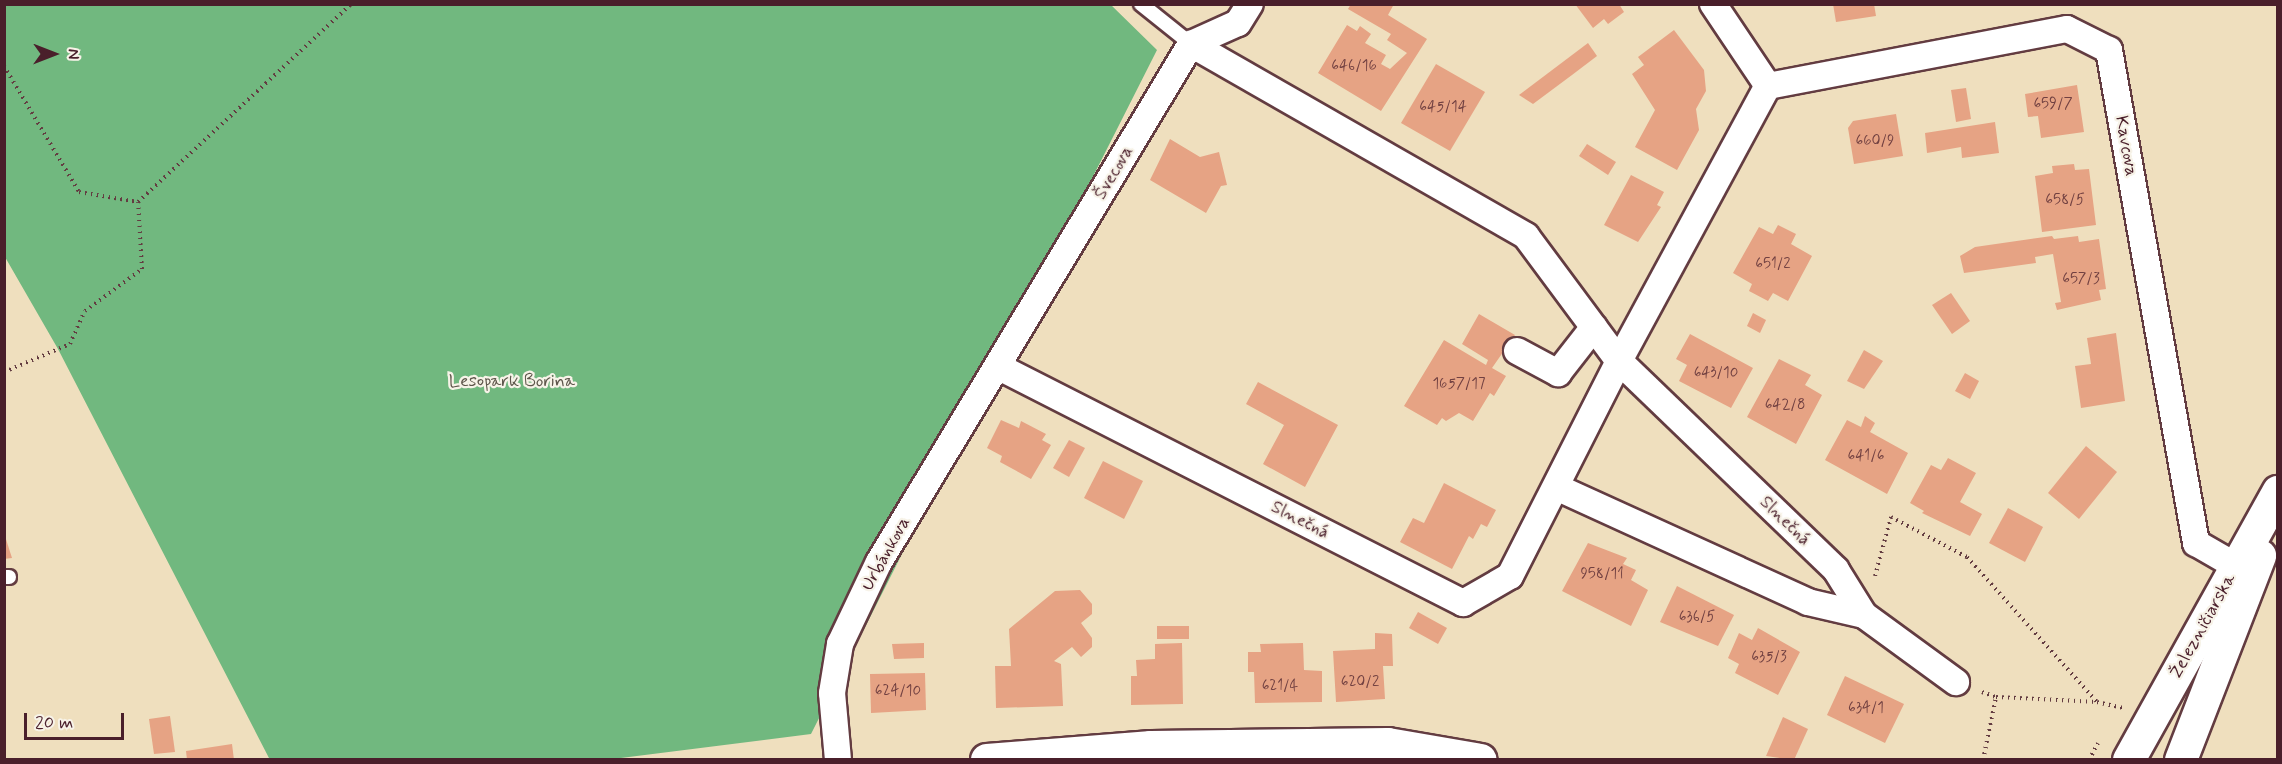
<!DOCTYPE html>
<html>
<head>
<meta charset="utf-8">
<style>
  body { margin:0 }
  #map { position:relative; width:2282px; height:764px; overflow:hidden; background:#efdfbe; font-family:Mynerve,sans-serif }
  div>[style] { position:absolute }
  .forest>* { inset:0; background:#71b87f }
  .building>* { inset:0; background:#e6a384 }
  .path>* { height:4px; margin-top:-2px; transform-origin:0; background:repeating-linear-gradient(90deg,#633c41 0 1.5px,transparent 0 6px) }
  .roads { filter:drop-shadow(2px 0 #633c41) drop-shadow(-2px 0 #633c41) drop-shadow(0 2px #633c41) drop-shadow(0 -2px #633c41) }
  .service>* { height:14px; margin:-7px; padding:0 7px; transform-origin:7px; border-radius:7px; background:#fff }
  .minor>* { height:26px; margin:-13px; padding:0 13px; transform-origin:13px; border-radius:13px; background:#fff }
  .tertiary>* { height:32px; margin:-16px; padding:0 16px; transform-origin:16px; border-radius:16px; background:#fff }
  span { translate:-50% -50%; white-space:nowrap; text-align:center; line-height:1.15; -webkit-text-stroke:4.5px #f7f3e8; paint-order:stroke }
  .number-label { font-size:15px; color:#714041 }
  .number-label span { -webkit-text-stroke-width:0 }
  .street-label { font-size:18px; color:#4a1f2b }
  .park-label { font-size:18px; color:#5e564b }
  .frame { position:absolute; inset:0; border:6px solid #4a1f2b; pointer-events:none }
  .north { position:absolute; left:24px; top:24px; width:60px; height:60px; -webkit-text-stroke:4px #f7f3e8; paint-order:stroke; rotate:90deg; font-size:16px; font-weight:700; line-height:24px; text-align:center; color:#4a1f2b }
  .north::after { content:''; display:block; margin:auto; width:21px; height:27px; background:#4a1f2b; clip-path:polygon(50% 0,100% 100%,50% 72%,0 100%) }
  .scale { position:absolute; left:24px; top:713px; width:100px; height:27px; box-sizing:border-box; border:3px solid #4a1f2b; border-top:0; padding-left:8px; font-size:18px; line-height:21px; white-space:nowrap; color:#4a1f2b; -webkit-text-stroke:4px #f7f3e8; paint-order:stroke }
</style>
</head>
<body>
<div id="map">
  <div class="forest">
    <i style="clip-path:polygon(1110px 4px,1157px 50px,811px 734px,605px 760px,270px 760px,58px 349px,5px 257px,4px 5px)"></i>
  </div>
  <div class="building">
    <i style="clip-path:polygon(1351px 4px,1394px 4px,1388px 15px,1427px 39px,1381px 111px,1318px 73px,1347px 25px,1357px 31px,1360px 26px,1371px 34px,1365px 43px,1386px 55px,1381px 64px,1390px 69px,1407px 53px,1387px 40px,1391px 34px,1348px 9px)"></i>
    <i style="clip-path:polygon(1575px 4px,1619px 4px,1624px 12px,1608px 24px,1604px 19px,1593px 28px)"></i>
    <i style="clip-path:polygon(1833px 4px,1874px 4px,1876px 16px,1836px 22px)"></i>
    <i style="clip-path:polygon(1674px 30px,1704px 70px,1706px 91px,1696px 109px,1699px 130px,1677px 170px,1635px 147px,1655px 110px,1632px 74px,1644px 65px,1638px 57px)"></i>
    <i style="clip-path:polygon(1588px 43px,1597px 56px,1572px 75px,1533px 104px,1519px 95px)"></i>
    <i style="clip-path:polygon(1436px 64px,1485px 92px,1450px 151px,1401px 123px)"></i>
    <i style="clip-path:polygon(2077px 85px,2084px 132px,2041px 138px,2038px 116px,2028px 117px,2025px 94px)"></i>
    <i style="clip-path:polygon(1966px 88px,1971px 119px,1956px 122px,1951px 90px)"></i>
    <i style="clip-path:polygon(1896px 114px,1903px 156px,1854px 164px,1848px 128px,1853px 121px)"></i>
    <i style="clip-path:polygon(1995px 122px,1999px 153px,1962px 158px,1961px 147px,1927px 153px,1925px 133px)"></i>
    <i style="clip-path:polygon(1170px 139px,1200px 157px,1219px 152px,1227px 185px,1221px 186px,1206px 213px,1150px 180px)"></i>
    <i style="clip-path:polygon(1587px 144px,1616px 162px,1608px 175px,1579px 156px)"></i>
    <i style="clip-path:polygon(2074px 164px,2075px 170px,2089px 169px,2096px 225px,2042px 232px,2035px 176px,2053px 173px,2052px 166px)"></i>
    <i style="clip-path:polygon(1631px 175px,1664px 192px,1657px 205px,1661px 207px,1638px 242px,1604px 225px)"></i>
    <i style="clip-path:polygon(1778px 225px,1796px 234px,1791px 244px,1812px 256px,1788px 301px,1773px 293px,1768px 301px,1749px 291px,1752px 284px,1733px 273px,1759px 227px,1773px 234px)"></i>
    <i style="clip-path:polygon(2052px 236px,2054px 239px,2078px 236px,2079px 242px,2099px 239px,2106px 289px,2099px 290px,2101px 300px,2057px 310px,2055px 303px,2061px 302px,2053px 254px,2035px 257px,2036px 263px,1964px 273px,1960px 256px,1975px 247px)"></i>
    <i style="clip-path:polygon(1951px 293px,1970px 321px,1952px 334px,1932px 305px)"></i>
    <i style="clip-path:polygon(1753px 313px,1766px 320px,1760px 333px,1747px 326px)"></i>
    <i style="clip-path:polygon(1479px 314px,1515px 335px,1492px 368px,1506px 376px,1494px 396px,1490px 393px,1473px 421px,1459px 413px,1446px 421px,1442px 418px,1437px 425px,1404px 406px,1444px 340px,1486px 365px,1488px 360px,1462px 344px)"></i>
    <i style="clip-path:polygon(2116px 333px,2125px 401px,2081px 408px,2075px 366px,2091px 364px,2087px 338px)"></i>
    <i style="clip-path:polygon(1690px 334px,1753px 368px,1731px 408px,1679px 381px,1687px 365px,1676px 359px)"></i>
    <i style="clip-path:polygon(1864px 350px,1883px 361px,1864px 389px,1847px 381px)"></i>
    <i style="clip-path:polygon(1779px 359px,1811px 375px,1805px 385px,1822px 395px,1796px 444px,1747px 417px)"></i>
    <i style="clip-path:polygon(1965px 373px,1979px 381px,1970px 399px,1955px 391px)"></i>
    <i style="clip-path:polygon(1258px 382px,1338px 425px,1305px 487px,1263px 464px,1284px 425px,1246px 404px)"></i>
    <i style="clip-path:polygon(1865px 416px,1875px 423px,1870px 432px,1908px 453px,1887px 494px,1825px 460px,1847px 420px,1861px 427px)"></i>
    <i style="clip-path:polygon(1001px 420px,1019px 428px,1021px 421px,1046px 434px,1042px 440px,1051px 445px,1031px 479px,1000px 462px,1002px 456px,987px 448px)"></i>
    <i style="clip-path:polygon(1069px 440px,1085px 448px,1069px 477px,1053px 468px)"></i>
    <i style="clip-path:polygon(2086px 446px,2117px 472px,2079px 519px,2048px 493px)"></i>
    <i style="clip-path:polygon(1948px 458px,1976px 473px,1960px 502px,1982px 514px,1970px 536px,1922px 513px,1924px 511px,1910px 503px,1931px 465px,1941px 470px)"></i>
    <i style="clip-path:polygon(1103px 461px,1143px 481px,1124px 519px,1084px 498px)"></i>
    <i style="clip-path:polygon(1444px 483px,1496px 510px,1487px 527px,1481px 524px,1473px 539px,1469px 536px,1452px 569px,1400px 542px,1413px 518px,1424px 523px)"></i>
    <i style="clip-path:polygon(2008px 508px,2043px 527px,2025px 562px,1989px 543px)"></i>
    <i style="clip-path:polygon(4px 533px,12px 558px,4px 559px)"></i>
    <i style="clip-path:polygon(1588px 543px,1627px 558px,1623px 564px,1636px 570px,1631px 580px,1648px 590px,1631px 626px,1562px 591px)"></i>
    <i style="clip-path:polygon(1677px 586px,1734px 615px,1718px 646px,1660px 622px)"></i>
    <i style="clip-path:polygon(1080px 590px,1092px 604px,1092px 614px,1081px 623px,1092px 638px,1092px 647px,1081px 657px,1072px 647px,1054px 661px,1061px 664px,1063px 706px,996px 708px,995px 666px,1011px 666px,1009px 629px,1055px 591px)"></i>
    <i style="clip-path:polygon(1418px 612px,1447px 628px,1438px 644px,1409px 628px)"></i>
    <i style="clip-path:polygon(1157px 626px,1189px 626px,1189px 639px,1157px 639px)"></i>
    <i style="clip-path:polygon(1758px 628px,1800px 652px,1778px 695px,1735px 673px,1739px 664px,1728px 658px,1739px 633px,1752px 640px)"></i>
    <i style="clip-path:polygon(1375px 633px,1392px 634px,1393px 666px,1383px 666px,1385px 699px,1336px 702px,1333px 651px,1375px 649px)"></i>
    <i style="clip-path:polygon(924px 643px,924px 658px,894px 659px,892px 644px)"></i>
    <i style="clip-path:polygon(1182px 643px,1183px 704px,1131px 705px,1131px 676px,1137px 676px,1136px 660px,1155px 659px,1155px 644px)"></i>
    <i style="clip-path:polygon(1303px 643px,1304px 670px,1322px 671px,1322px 702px,1255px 703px,1254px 672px,1248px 672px,1248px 652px,1261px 652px,1260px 644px)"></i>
    <i style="clip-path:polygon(925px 673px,926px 710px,871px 713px,870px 674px)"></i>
    <i style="clip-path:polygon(1845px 676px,1904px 704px,1885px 743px,1827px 715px)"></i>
    <i style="clip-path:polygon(170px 716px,175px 752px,154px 754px,149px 719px)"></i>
    <i style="clip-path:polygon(1783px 717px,1808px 729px,1794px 760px,1766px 756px)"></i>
    <i style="clip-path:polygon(232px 744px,234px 760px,187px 760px,186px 751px)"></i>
  </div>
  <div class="path">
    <i style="left:4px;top:66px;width:147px;rotate:59.2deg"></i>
    <i style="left:79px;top:192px;width:60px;rotate:9.6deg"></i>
    <i style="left:138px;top:202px;width:291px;rotate:-42.9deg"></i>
    <i style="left:4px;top:372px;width:72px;rotate:-23deg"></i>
    <i style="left:70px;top:344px;width:36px;rotate:-66deg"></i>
    <i style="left:85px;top:311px;width:71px;rotate:-36.4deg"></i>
    <i style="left:142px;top:269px;width:67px;rotate:-93.4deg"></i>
    <i style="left:1875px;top:576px;width:61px;rotate:-74.8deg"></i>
    <i style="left:1891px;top:517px;width:86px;rotate:27.8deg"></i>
    <i style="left:1967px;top:557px;width:195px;rotate:48.1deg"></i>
    <i style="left:1982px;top:692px;width:15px;rotate:20deg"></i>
    <i style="left:1996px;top:697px;width:101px;rotate:2.8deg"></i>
    <i style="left:2097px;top:702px;width:27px;rotate:13deg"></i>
    <i style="left:1983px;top:760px;width:64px;rotate:-78.3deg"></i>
    <i style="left:2089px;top:760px;width:19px;rotate:-62deg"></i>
  </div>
  <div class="roads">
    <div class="service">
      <i style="left:1141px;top:4px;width:64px;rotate:38.7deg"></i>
      <i style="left:4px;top:577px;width:5px"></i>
    </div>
    <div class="minor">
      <i style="left:1713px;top:4px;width:99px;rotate:56.1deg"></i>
      <i style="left:1191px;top:44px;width:386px;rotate:29.8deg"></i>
      <i style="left:1526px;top:236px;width:156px;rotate:53.4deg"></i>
      <i style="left:1619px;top:361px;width:301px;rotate:43.9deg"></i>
      <i style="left:1836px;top:570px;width:53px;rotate:58.1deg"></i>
      <i style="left:1864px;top:615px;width:114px;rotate:36.1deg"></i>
      <i style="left:1768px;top:86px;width:304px;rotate:-10.8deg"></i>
      <i style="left:2067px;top:29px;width:47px;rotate:26.6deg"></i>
      <i style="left:2109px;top:50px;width:501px;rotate:79.99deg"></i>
      <i style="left:2196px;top:543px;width:46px;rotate:29.9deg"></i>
      <i style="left:1517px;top:351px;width:47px;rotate:28.2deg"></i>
      <i style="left:1558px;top:373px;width:58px;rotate:-52deg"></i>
      <i style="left:999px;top:367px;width:521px;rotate:26.96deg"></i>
      <i style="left:1463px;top:603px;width:54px;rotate:-29.9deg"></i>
      <i style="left:1510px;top:576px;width:241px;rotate:-63.1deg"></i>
      <i style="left:1619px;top:361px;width:313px;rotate:-61.6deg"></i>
      <i style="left:1556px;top:487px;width:277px;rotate:24.5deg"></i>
      <i style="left:1808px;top:602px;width:57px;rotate:13.1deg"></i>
      <i style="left:838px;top:760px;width:67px;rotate:-95.1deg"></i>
      <i style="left:832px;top:693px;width:50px;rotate:-80.7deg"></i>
      <i style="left:840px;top:644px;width:91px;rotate:-64.6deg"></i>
      <i style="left:879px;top:562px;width:605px;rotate:-58.94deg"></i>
      <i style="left:1191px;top:44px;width:51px;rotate:-24.1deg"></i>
      <i style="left:1238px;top:23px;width:22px;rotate:-58deg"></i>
    </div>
    <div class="tertiary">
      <i style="left:987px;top:760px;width:165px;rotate:-4.5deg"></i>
      <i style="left:1151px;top:747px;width:237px;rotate:-0.7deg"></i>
      <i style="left:1388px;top:744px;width:94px;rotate:9.8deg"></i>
      <i style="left:2129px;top:760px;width:307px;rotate:-60.9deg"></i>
      <i style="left:2181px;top:760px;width:219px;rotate:-68.8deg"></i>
    </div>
  </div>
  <div class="number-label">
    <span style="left:1354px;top:67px">646/16</span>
    <span style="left:2053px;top:105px">659/7</span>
    <span style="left:1443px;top:108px">645/14</span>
    <span style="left:1875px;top:142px">660/9</span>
    <span style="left:2065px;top:201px">658/5</span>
    <span style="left:1773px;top:265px">651/2</span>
    <span style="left:2081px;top:280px">657/3</span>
    <span style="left:1716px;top:374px">643/10</span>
    <span style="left:1459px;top:385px">1657/17</span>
    <span style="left:1785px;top:406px">642/8</span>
    <span style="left:1866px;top:457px">641/6</span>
    <span style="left:1602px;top:575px">958/11</span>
    <span style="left:1697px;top:618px">636/5</span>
    <span style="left:1769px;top:658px">635/3</span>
    <span style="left:1360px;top:683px">620/2</span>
    <span style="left:1280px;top:687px">621/4</span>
    <span style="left:898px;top:692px">624/10</span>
    <span style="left:1866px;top:709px">634/1</span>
  </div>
  <div class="street-label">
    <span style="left:2126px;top:146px;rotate:80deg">Kavcova</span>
    <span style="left:1114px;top:173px;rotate:-59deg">Švecova</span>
    <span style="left:1300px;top:520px;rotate:27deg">Slnečná</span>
    <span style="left:1785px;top:521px;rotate:44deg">Slnečná</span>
    <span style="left:886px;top:554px;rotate:-61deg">Urbánkova</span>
    <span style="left:2203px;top:626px;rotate:-61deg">Železničiarska</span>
  </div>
  <div class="park-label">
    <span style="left:512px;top:381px">Lesopark Borina</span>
  </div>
  <div class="frame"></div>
  <div class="north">N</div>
  <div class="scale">20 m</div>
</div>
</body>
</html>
